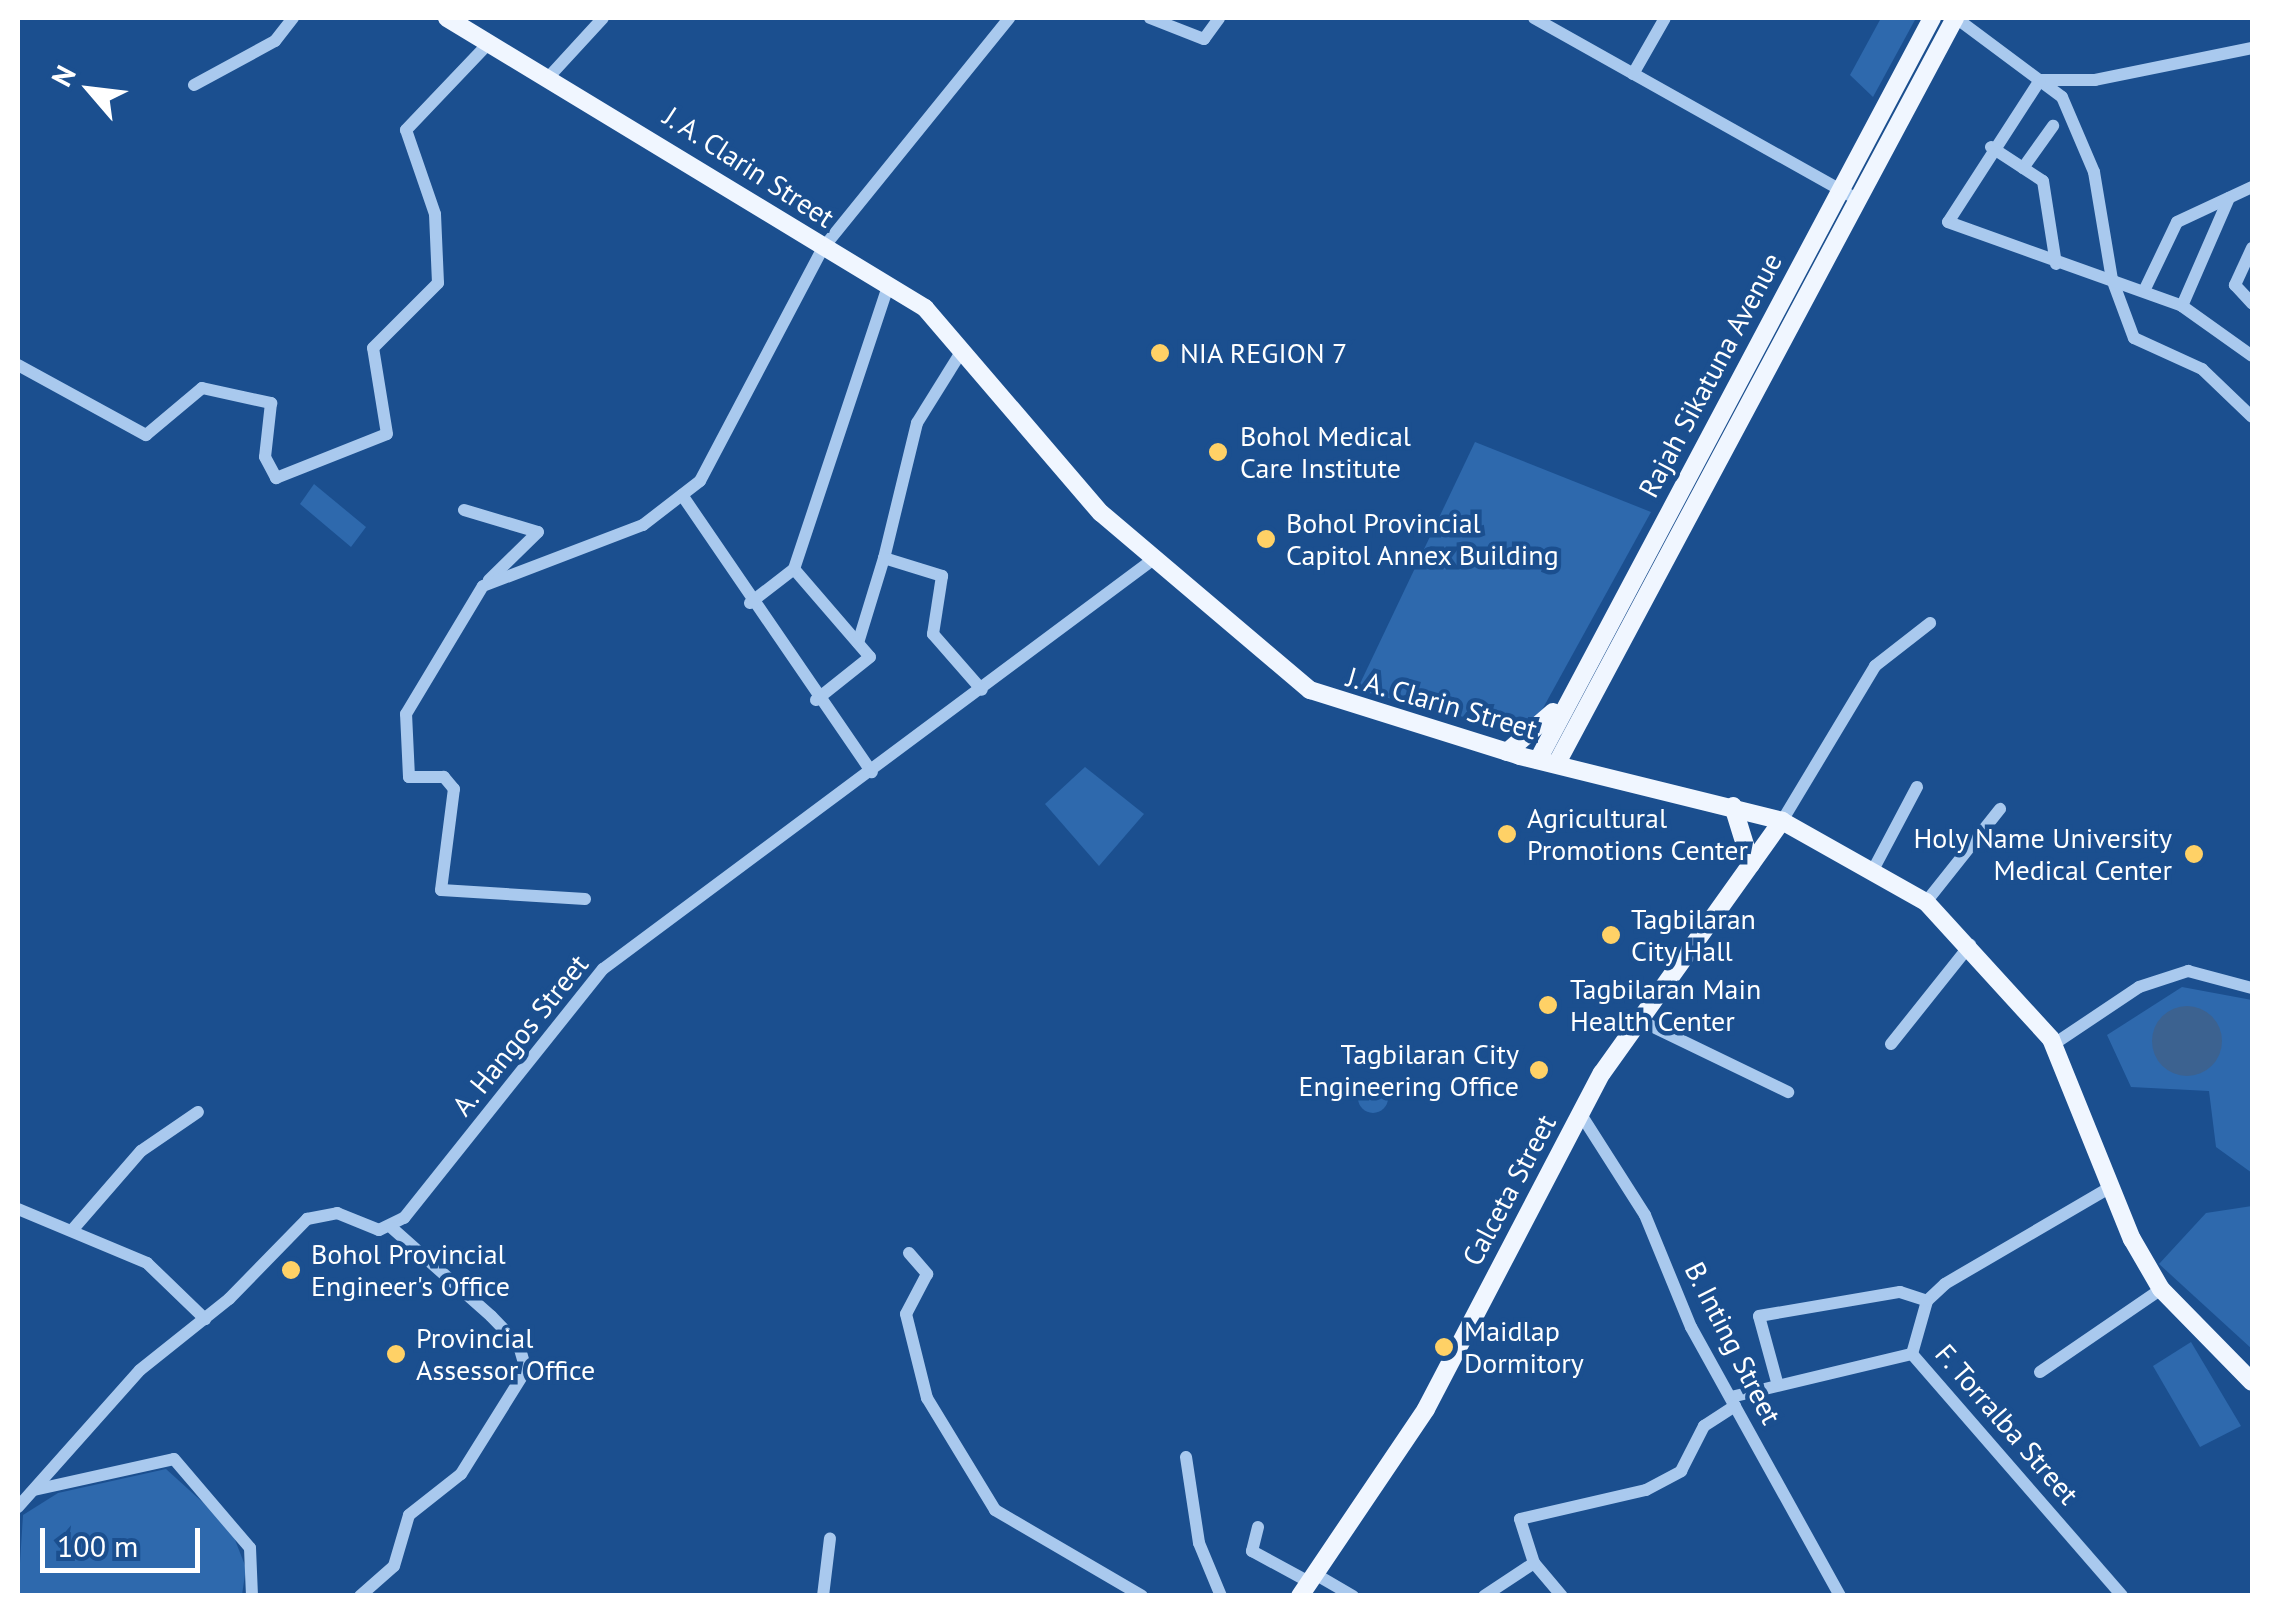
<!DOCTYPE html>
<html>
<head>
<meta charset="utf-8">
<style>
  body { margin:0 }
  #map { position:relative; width:2270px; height:1613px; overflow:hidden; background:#1b4f8f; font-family:"PT Sans",sans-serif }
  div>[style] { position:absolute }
  .green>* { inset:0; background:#2e69ad }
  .round { border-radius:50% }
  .water>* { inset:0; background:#3c6290 }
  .minor>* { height:12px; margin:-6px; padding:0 6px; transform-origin:6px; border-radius:6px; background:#a9c9ee }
  .major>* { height:18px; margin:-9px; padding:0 9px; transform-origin:9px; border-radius:9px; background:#f0f6ff }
  .dots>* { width:28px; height:28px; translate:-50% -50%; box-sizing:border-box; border:5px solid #1b4f8f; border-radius:50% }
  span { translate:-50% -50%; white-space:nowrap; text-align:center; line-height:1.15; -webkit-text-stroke:9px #1b4f8f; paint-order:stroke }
  .street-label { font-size:28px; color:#fff }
  .poi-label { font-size:28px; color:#fff }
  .left { translate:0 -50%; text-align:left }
  .right { translate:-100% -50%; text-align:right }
  .frame { position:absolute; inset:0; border:20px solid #fff; pointer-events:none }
  .north { position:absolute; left:40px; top:40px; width:100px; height:100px; -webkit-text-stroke:8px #1b4f8f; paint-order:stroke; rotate:298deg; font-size:28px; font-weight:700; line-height:40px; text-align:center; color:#fff }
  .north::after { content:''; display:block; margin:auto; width:35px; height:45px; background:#fff; clip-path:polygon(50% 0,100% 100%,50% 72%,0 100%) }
  .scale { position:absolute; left:40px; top:1528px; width:160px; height:45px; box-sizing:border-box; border:5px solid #fff; border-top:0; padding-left:12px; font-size:30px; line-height:35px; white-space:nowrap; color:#fff; -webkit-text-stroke:8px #1b4f8f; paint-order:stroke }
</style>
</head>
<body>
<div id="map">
  <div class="green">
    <i style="clip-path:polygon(1881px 18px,1916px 18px,1873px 97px,1850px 75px)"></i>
    <i style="clip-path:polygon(1475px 442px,1651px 512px,1537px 719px,1519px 731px,1357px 690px)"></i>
    <i style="clip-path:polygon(314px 484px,366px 527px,351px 547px,300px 504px)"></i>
    <i style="clip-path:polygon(1085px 767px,1144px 814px,1099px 866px,1045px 804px)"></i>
    <i style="clip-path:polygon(2182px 987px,2252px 1000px,2252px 1173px,2216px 1147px,2209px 1091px,2131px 1087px,2107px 1035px)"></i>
    <i class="round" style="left:1358px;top:1083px;width:30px;height:30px"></i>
    <i style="clip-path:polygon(2252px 1206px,2252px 1349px,2159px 1264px,2206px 1213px)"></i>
    <i style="clip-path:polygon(2191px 1342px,2241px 1426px,2200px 1447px,2153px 1366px)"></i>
    <i style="clip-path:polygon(166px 1469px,230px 1527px,246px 1568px,242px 1595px,18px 1596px,23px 1515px,58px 1493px)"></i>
  </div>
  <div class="water">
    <i class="round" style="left:2152px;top:1006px;width:70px;height:70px"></i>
  </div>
  <div class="minor">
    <i style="left:1150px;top:18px;width:58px;rotate:21.3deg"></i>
    <i style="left:1204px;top:39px;width:26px;rotate:-54deg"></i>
    <i style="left:1534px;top:18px;width:370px;rotate:29.3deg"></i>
    <i style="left:1956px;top:18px;width:132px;rotate:36.7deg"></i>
    <i style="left:2062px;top:97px;width:82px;rotate:66.9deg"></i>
    <i style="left:2094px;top:172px;width:109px;rotate:80.5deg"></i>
    <i style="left:2112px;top:279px;width:63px;rotate:69.6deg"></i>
    <i style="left:2134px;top:338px;width:75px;rotate:24.5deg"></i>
    <i style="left:2202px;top:369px;width:69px;rotate:43.8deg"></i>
    <i style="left:2252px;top:48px;width:160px;rotate:168.5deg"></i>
    <i style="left:2095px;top:80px;width:55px;rotate:180deg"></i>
    <i style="left:2040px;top:80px;width:169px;rotate:122.9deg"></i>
    <i style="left:1948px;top:222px;width:249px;rotate:19.7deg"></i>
    <i style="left:2182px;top:306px;width:86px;rotate:35.5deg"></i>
    <i style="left:1633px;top:74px;width:64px;rotate:-60.3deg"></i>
    <i style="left:546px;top:80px;width:84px;rotate:-47.4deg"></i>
    <i style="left:194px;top:85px;width:92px;rotate:-28.5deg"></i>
    <i style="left:275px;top:41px;width:29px;rotate:-52deg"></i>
    <i style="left:1991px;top:147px;width:62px;rotate:33.2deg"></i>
    <i style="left:2043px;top:181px;width:84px;rotate:81.1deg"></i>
    <i style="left:2023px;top:168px;width:52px;rotate:-54.5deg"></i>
    <i style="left:2252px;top:248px;width:41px;rotate:114.7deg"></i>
    <i style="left:2235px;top:285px;width:25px;rotate:47deg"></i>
    <i style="left:2144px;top:291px;width:76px;rotate:-64.4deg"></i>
    <i style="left:2177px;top:222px;width:83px;rotate:-25deg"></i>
    <i style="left:2182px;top:306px;width:118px;rotate:-66.5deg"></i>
    <i style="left:963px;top:349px;width:87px;rotate:121.9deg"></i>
    <i style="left:917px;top:423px;width:139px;rotate:103.7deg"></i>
    <i style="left:884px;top:558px;width:61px;rotate:17.2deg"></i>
    <i style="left:942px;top:576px;width:59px;rotate:98.8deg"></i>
    <i style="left:933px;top:634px;width:74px;rotate:48.8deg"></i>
    <i style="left:18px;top:365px;width:146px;rotate:28.7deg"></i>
    <i style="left:146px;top:435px;width:73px;rotate:-40deg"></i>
    <i style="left:202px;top:388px;width:71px;rotate:12.3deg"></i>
    <i style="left:271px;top:403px;width:54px;rotate:96.3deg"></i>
    <i style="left:265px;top:457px;width:24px;rotate:62deg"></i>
    <i style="left:276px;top:478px;width:119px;rotate:-21.6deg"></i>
    <i style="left:387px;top:434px;width:87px;rotate:-99.2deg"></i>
    <i style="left:373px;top:348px;width:92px;rotate:-45deg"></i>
    <i style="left:438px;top:283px;width:69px;rotate:-92.5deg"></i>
    <i style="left:435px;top:214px;width:89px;rotate:-109deg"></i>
    <i style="left:406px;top:130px;width:116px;rotate:-46.4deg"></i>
    <i style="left:682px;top:495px;width:336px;rotate:55.6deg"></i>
    <i style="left:464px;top:510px;width:77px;rotate:16.6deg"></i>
    <i style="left:538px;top:532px;width:69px;rotate:135.6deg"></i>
    <i style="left:794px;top:569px;width:116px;rotate:49.2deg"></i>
    <i style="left:870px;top:657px;width:69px;rotate:141.5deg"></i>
    <i style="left:750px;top:603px;width:56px;rotate:-37.7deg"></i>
    <i style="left:794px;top:569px;width:298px;rotate:-71.6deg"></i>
    <i style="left:858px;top:643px;width:89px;rotate:-73deg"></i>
    <i style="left:1782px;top:821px;width:181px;rotate:-59deg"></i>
    <i style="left:1875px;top:666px;width:70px;rotate:-38deg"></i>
    <i style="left:1873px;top:870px;width:94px;rotate:-62.1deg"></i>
    <i style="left:585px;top:899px;width:144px;rotate:-176.4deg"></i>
    <i style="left:441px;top:890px;width:102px;rotate:-82.7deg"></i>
    <i style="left:454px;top:789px;width:16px;rotate:-130deg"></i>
    <i style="left:444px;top:777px;width:35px;rotate:180deg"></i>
    <i style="left:409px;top:777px;width:63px;rotate:-92.7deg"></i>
    <i style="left:406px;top:714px;width:149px;rotate:-59deg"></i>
    <i style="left:483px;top:586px;width:171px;rotate:-20.9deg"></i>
    <i style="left:643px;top:525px;width:72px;rotate:-37.7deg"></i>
    <i style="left:700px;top:481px;width:263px;rotate:-62.2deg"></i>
    <i style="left:823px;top:248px;width:296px;rotate:-51deg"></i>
    <i style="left:1926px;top:902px;width:119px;rotate:-51.5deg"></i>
    <i style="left:1637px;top:1019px;width:168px;rotate:25.8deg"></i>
    <i style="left:1891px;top:1044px;width:127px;rotate:-51.4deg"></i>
    <i style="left:2054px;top:1044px;width:102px;rotate:-33.8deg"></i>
    <i style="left:2139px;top:987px;width:52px;rotate:-18.1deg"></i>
    <i style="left:2188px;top:971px;width:66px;rotate:14.9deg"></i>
    <i style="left:1580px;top:1113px;width:121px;rotate:57.5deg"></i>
    <i style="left:1645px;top:1215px;width:121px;rotate:67.7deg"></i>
    <i style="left:1691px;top:1327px;width:308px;rotate:61deg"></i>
    <i style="left:2109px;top:1188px;width:190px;rotate:149.7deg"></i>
    <i style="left:1945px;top:1284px;width:25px;rotate:137deg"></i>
    <i style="left:1927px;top:1301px;width:55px;rotate:105.8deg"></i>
    <i style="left:1912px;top:1354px;width:320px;rotate:49deg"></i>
    <i style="left:18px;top:1209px;width:140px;rotate:22.7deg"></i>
    <i style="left:147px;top:1263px;width:81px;rotate:44deg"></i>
    <i style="left:74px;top:1228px;width:102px;rotate:-49deg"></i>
    <i style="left:141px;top:1151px;width:69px;rotate:-34.4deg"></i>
    <i style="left:909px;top:1253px;width:28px;rotate:49deg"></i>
    <i style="left:927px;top:1274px;width:45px;rotate:117.7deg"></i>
    <i style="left:906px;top:1314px;width:87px;rotate:76deg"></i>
    <i style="left:927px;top:1398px;width:131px;rotate:58.7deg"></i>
    <i style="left:995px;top:1510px;width:170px;rotate:30.3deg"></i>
    <i style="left:2040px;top:1372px;width:147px;rotate:-34.4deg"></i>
    <i style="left:1777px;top:1382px;width:68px;rotate:-105.3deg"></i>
    <i style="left:1759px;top:1316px;width:143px;rotate:-9.7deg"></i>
    <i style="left:1900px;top:1292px;width:28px;rotate:18deg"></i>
    <i style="left:1731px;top:1397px;width:186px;rotate:-13.4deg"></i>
    <i style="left:1186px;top:1457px;width:87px;rotate:81.4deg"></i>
    <i style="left:1199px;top:1543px;width:57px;rotate:67.5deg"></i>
    <i style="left:34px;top:1490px;width:143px;rotate:-12.5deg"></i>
    <i style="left:174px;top:1459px;width:117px;rotate:49.5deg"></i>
    <i style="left:250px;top:1548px;width:48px;rotate:87.6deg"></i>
    <i style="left:18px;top:1507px;width:183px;rotate:-48.3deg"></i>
    <i style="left:140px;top:1370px;width:114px;rotate:-38.6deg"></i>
    <i style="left:229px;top:1299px;width:112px;rotate:-45.7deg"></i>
    <i style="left:307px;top:1219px;width:31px;rotate:-11deg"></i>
    <i style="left:337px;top:1213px;width:45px;rotate:22deg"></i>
    <i style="left:379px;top:1230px;width:28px;rotate:-26deg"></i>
    <i style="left:404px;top:1218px;width:319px;rotate:-51.4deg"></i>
    <i style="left:603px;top:969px;width:688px;rotate:-36.67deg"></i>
    <i style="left:1258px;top:1527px;width:25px;rotate:104deg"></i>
    <i style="left:1252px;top:1551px;width:65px;rotate:28.5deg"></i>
    <i style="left:1534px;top:1563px;width:43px;rotate:49.7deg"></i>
    <i style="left:1315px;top:1574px;width:44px;rotate:30.1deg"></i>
    <i style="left:360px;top:1596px;width:45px;rotate:-41.4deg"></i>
    <i style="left:394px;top:1566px;width:53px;rotate:-73.6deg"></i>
    <i style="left:409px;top:1515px;width:66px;rotate:-38.3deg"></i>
    <i style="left:461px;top:1474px;width:123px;rotate:-58deg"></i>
    <i style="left:526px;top:1370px;width:26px;rotate:-106deg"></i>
    <i style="left:519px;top:1345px;width:40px;rotate:-134deg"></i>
    <i style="left:491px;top:1316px;width:132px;rotate:-138.4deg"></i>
    <i style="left:823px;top:1596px;width:58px;rotate:-83.1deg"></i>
    <i style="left:1484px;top:1596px;width:60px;rotate:-33.4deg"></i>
    <i style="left:1534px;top:1563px;width:46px;rotate:-107.7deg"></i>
    <i style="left:1520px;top:1519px;width:129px;rotate:-13deg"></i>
    <i style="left:1646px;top:1490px;width:40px;rotate:-28deg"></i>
    <i style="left:1681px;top:1471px;width:51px;rotate:-62.9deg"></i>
    <i style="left:1704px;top:1426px;width:37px;rotate:-33deg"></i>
  </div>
  <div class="major">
    <i style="left:447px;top:18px;width:559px;rotate:31.24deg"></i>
    <i style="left:925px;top:308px;width:270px;rotate:49.4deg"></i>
    <i style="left:1101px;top:513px;width:274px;rotate:40.3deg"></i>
    <i style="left:1310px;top:690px;width:220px;rotate:17.4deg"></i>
    <i style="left:1520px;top:756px;width:270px;rotate:13.9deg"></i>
    <i style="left:1782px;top:821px;width:165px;rotate:29.4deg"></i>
    <i style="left:1926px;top:902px;width:185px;rotate:47.6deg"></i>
    <i style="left:2051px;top:1039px;width:216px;rotate:68deg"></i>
    <i style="left:2132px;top:1239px;width:58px;rotate:59.9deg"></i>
    <i style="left:2161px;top:1289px;width:130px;rotate:45.6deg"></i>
    <i style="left:1507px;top:752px;width:61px;rotate:-41deg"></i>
    <i style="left:1538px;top:760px;width:840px;rotate:-62.03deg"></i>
    <i style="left:1557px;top:763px;width:845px;rotate:-61.89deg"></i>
    <i style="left:1733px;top:806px;width:61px;rotate:72.8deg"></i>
    <i style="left:1300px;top:1596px;width:225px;rotate:-56deg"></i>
    <i style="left:1426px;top:1409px;width:379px;rotate:-62.4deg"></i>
    <i style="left:1602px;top:1073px;width:310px;rotate:-54.5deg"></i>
  </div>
  <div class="dots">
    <i style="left:1160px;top:353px;background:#ffd166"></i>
    <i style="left:1218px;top:452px;background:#ffd166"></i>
    <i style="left:1266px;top:539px;background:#ffd166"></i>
    <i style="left:1507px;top:834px;background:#ffd166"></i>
    <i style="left:2194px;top:854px;background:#ffd166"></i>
    <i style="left:1611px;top:935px;background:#ffd166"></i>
    <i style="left:1548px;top:1005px;background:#ffd166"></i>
    <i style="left:1539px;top:1070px;background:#ffd166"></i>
    <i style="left:291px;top:1270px;background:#ffd166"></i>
    <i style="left:1444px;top:1347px;background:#ffd166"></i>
    <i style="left:396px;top:1354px;background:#ffd166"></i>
  </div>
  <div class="street-label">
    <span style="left:749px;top:167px;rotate:33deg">J. A. Clarin Street</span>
    <span style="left:1710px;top:375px;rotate:-62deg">Rajah Sikatuna Avenue</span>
    <span style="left:1442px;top:703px;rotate:16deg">J. A. Clarin Street</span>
    <span style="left:520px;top:1035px;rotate:-51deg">A. Hangos Street</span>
    <span style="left:1509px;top:1190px;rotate:-62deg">Calceta Street</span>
    <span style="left:1733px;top:1343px;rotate:63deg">B. Inting Street</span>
    <span style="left:2007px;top:1424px;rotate:49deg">F. Torralba Street</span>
  </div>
  <div class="poi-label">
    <span class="left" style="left:1180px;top:353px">NIA REGION 7</span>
    <span class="left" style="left:1240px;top:452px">Bohol Medical<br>Care Institute</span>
    <span class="left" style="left:1286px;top:539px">Bohol Provincial<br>Capitol Annex Building</span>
    <span class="left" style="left:1527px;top:834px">Agricultural<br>Promotions Center</span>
    <span class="right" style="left:2172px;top:854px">Holy Name University<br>Medical Center</span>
    <span class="left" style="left:1631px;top:935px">Tagbilaran<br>City Hall</span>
    <span class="left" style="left:1570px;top:1005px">Tagbilaran Main<br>Health Center</span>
    <span class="right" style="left:1519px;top:1070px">Tagbilaran City<br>Engineering Office</span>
    <span class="left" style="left:311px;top:1270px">Bohol Provincial<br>Engineer's Office</span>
    <span class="left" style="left:1464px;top:1347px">Maidlap<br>Dormitory</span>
    <span class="left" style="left:416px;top:1354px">Provincial<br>Assessor Office</span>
  </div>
  <div class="frame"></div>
  <div class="north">N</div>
  <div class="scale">100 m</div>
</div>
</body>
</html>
